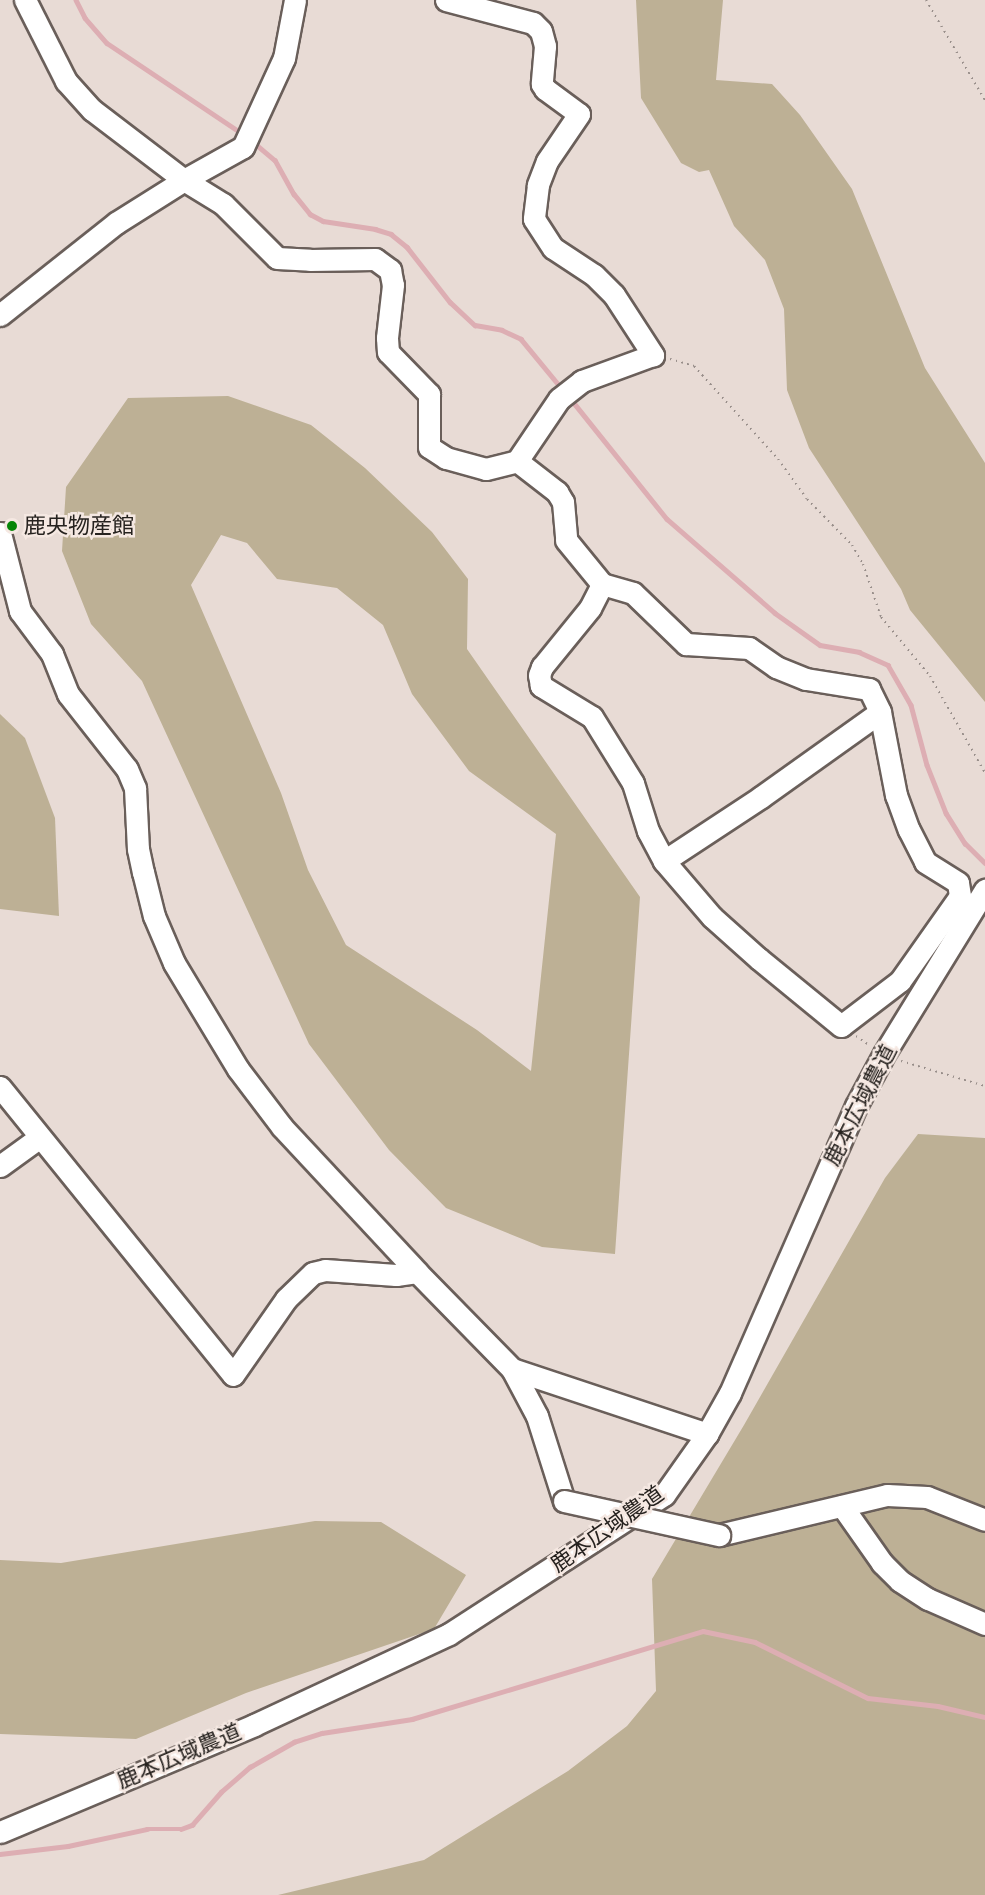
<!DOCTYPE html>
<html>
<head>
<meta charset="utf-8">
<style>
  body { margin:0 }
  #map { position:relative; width:985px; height:1895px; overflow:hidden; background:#e8dbd5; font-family:"Space Grotesk","Noto Sans JP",sans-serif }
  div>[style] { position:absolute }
  .green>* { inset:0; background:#bdb095 }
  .stream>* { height:4.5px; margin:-2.25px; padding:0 2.25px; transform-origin:2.25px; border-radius:2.25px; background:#ddaeb3 }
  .path>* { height:2px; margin-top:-1px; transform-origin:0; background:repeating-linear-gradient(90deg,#988e8a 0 1.5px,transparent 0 6px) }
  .roads { filter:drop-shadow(2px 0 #6a5f5a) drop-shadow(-2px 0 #6a5f5a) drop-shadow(0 2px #6a5f5a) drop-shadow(0 -2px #6a5f5a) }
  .minor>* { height:21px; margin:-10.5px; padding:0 10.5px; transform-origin:10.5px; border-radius:10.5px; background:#fff }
  .bridges { filter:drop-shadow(2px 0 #6a5f5a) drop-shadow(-2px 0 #6a5f5a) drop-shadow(0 2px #6a5f5a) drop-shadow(0 -2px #6a5f5a) }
  .minor-bridge>* { height:21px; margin:-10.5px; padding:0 10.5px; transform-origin:10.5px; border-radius:10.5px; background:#fff }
  .dots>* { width:16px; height:16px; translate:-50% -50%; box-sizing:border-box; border:3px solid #f5e8e2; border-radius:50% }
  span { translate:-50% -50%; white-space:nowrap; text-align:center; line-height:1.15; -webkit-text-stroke:5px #f5e8e2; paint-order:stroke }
  .poi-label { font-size:22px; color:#26221f }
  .left { translate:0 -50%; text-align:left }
  .street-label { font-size:22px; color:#26221f }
</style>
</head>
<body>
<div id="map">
  <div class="green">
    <i style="clip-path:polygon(636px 0,723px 0,716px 80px,772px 84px,800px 115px,852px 189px,925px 368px,985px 463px,985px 702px,910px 610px,901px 589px,809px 448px,787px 390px,784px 309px,765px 260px,734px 226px,709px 170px,699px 172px,681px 163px,641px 98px)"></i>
    <i style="clip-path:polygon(evenodd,228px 396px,311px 425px,365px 468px,432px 532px,468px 579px,467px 649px,640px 897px,615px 1254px,542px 1247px,446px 1208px,389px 1150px,309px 1044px,142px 681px,91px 624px,62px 551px,66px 487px,128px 398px,228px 396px,221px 535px,247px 543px,277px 579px,337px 588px,383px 625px,412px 694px,469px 771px,556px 834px,531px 1071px,477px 1030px,346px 945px,308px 870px,281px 793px,191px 585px,221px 535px)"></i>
    <i style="clip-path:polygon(0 714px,25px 738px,55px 818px,59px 916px,0 909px)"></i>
    <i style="clip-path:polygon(918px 1134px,985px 1138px,985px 1895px,278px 1895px,424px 1860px,568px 1771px,627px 1726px,656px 1691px,652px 1579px,744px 1425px,885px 1178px)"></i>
    <i style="clip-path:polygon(315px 1521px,381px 1522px,466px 1575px,434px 1629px,246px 1693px,136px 1739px,0 1734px,0 1560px,61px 1563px)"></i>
  </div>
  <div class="stream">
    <i style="left:76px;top:0;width:20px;rotate:63deg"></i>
    <i style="left:85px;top:18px;width:33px;rotate:49deg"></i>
    <i style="left:107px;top:43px;width:164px;rotate:33.8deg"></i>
    <i style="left:252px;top:141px;width:30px;rotate:40deg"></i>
    <i style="left:275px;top:160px;width:39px;rotate:61deg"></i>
    <i style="left:294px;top:194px;width:26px;rotate:51deg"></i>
    <i style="left:310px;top:214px;width:15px;rotate:28deg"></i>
    <i style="left:323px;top:221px;width:53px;rotate:8.7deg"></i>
    <i style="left:375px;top:229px;width:17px;rotate:17deg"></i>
    <i style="left:391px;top:234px;width:21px;rotate:39deg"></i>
    <i style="left:407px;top:247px;width:70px;rotate:52deg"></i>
    <i style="left:450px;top:302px;width:34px;rotate:43deg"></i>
    <i style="left:475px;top:325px;width:27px;rotate:10deg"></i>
    <i style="left:502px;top:330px;width:21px;rotate:25deg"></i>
    <i style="left:521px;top:339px;width:66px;rotate:50.5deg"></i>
    <i style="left:570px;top:398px;width:155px;rotate:51.3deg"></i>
    <i style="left:667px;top:519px;width:143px;rotate:41deg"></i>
    <i style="left:775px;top:613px;width:55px;rotate:35.4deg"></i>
    <i style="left:820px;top:645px;width:40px;rotate:10deg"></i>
    <i style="left:859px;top:652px;width:32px;rotate:24deg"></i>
    <i style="left:888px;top:665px;width:46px;rotate:60.1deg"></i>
    <i style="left:911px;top:705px;width:62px;rotate:75.1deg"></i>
    <i style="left:927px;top:765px;width:52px;rotate:68.4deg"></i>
    <i style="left:946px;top:813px;width:36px;rotate:58deg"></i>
    <i style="left:965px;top:843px;width:28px;rotate:45deg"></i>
    <i style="left:0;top:1854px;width:68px;rotate:-6.7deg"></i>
    <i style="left:68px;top:1846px;width:81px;rotate:-12.1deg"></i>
    <i style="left:147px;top:1829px;width:34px"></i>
    <i style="left:181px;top:1829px;width:12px;rotate:-20deg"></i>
    <i style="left:192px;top:1825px;width:44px;rotate:-48.7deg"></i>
    <i style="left:221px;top:1792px;width:38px;rotate:-41deg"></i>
    <i style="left:250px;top:1767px;width:51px;rotate:-29.6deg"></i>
    <i style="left:294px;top:1742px;width:29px;rotate:-18deg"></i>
    <i style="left:322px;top:1733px;width:91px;rotate:-8.8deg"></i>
    <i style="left:412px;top:1719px;width:304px;rotate:-16.8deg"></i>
    <i style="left:703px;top:1631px;width:53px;rotate:11.9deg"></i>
    <i style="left:755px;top:1642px;width:126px;rotate:26.4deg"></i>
    <i style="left:868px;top:1698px;width:70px;rotate:6.5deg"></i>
    <i style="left:938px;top:1706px;width:48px;rotate:13.2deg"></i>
  </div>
  <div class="path">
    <i style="left:926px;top:0;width:116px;rotate:59.5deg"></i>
    <i style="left:670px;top:359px;width:25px;rotate:16deg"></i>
    <i style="left:694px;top:366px;width:125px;rotate:47.9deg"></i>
    <i style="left:778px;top:459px;width:49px;rotate:54.1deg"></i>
    <i style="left:807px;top:499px;width:64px;rotate:45.6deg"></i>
    <i style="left:852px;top:545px;width:22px;rotate:60deg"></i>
    <i style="left:863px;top:564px;width:56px;rotate:71.2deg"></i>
    <i style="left:881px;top:617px;width:77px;rotate:50.3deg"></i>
    <i style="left:930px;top:676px;width:112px;rotate:60.4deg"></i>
    <i style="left:856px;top:1036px;width:16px;rotate:35deg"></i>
    <i style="left:901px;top:1061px;width:88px;rotate:16.6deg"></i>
  </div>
  <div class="roads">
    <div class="minor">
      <i style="left:295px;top:0;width:59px;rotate:100.7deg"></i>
      <i style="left:284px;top:58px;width:98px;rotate:114.7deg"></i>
      <i style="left:243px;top:147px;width:68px;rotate:150.8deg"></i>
      <i style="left:184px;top:180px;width:46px;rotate:31.6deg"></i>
      <i style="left:223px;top:204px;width:76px;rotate:45deg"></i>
      <i style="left:277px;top:258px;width:33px;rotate:3deg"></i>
      <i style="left:310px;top:260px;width:65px;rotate:-0.9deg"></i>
      <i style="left:375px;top:259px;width:19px;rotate:36deg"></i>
      <i style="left:390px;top:270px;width:15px;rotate:79deg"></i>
      <i style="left:393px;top:285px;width:53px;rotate:96.5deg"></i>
      <i style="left:387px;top:338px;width:14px;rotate:86deg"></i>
      <i style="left:388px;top:352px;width:59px;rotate:45.7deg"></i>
      <i style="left:429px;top:394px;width:53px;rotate:90deg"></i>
      <i style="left:429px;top:447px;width:20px;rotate:33deg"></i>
      <i style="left:446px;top:458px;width:41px;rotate:15.4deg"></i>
      <i style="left:486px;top:469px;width:32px;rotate:-14deg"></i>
      <i style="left:446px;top:0;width:90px;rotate:14.8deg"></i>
      <i style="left:533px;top:23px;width:11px;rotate:45deg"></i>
      <i style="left:541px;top:31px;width:16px;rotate:75deg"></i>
      <i style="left:545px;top:46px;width:38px;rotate:95deg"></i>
      <i style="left:542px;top:84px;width:6px;rotate:59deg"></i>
      <i style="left:545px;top:89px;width:42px;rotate:36.3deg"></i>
      <i style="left:579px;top:114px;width:57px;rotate:124.2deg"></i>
      <i style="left:547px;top:161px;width:26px;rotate:111deg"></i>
      <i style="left:538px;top:185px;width:34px;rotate:97deg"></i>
      <i style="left:534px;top:219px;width:35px;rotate:57deg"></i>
      <i style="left:553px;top:248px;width:49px;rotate:33.4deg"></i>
      <i style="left:594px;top:275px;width:28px;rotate:45deg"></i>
      <i style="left:614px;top:295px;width:72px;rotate:57deg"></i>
      <i style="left:653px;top:355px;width:76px;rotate:159.9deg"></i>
      <i style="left:582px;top:381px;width:29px;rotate:142deg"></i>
      <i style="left:559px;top:399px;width:75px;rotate:124.1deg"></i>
      <i style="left:517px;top:461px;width:51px;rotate:37.8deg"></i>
      <i style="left:557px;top:492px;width:12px;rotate:59deg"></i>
      <i style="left:563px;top:502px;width:38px;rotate:85deg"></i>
      <i style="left:566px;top:540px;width:57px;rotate:50.7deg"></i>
      <i style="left:602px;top:584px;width:32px;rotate:16deg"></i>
      <i style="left:633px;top:593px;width:74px;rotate:43.9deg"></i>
      <i style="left:686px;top:644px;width:63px;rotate:3.6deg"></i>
      <i style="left:749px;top:648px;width:33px;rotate:35deg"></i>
      <i style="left:776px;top:667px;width:32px;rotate:22deg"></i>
      <i style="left:806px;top:679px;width:64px;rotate:9deg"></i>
      <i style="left:869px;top:689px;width:25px;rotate:64deg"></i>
      <i style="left:880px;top:712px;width:85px;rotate:79.1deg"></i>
      <i style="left:896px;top:795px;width:37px;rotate:70deg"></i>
      <i style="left:909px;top:830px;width:36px;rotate:63deg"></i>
      <i style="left:925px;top:862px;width:39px;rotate:32deg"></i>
      <i style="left:958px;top:883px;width:13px;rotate:81deg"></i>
      <i style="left:960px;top:896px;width:104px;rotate:125.2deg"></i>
      <i style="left:900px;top:981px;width:74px;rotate:142.7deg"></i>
      <i style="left:841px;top:1026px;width:106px;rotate:-140.7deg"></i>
      <i style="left:759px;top:959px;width:63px;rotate:-138.2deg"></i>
      <i style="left:712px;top:917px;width:74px;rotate:-130.6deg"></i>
      <i style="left:664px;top:861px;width:34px;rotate:-118deg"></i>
      <i style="left:648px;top:831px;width:50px;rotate:-107.4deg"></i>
      <i style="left:633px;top:783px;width:78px;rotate:-121.8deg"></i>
      <i style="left:592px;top:717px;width:60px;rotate:-148.7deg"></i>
      <i style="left:541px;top:686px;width:11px;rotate:-100deg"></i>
      <i style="left:539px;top:675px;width:9px;rotate:-69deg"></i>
      <i style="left:542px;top:667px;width:76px;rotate:-50.9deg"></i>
      <i style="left:590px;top:608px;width:27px;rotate:-63deg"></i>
      <i style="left:0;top:315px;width:148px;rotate:-38.4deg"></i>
      <i style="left:116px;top:223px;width:80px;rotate:-32.3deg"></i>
      <i style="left:184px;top:180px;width:116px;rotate:-142.7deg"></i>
      <i style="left:92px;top:110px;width:39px;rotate:-132deg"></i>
      <i style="left:66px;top:81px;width:91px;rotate:-116.8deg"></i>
      <i style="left:0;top:533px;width:81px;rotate:75.6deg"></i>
      <i style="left:20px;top:611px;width:54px;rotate:53.3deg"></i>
      <i style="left:52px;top:654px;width:43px;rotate:68.2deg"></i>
      <i style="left:68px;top:694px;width:95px;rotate:51.8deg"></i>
      <i style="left:127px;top:769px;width:21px;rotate:67deg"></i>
      <i style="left:135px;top:788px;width:61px;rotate:87.2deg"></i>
      <i style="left:138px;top:849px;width:24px;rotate:78deg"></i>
      <i style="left:143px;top:872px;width:45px;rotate:76deg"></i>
      <i style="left:154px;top:916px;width:51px;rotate:66.9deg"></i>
      <i style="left:174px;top:963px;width:124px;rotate:58.9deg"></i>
      <i style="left:238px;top:1069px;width:73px;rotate:52.8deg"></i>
      <i style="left:282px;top:1127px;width:198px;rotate:47deg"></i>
      <i style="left:417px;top:1272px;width:136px;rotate:45.6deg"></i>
      <i style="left:512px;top:1369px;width:53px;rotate:62deg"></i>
      <i style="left:537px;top:1416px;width:89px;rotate:72.4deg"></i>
      <i style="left:664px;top:861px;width:116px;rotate:-33.4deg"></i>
      <i style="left:761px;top:797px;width:146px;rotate:-35.5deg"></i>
      <i style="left:0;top:1087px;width:370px;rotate:51deg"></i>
      <i style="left:233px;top:1375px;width:93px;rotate:-55.1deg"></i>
      <i style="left:286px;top:1299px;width:37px;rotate:-44deg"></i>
      <i style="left:313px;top:1273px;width:12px;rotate:-14deg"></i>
      <i style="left:325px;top:1270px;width:71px;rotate:4deg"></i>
      <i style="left:396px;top:1275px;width:21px;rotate:-8deg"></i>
      <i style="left:0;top:1166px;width:49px;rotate:-35.9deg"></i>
      <i style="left:512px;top:1369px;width:206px;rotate:18.4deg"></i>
      <i style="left:842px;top:1506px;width:70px;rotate:54.9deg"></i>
      <i style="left:882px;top:1563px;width:25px;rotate:45deg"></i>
      <i style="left:900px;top:1581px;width:33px;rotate:33deg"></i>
      <i style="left:928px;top:1599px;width:62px;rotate:23.7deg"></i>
      <i style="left:719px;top:1535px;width:173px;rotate:-13.4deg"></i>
      <i style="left:887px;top:1495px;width:40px;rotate:2.9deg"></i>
      <i style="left:927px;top:1497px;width:62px;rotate:21.6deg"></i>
      <i style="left:0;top:1832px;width:276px;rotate:-22.8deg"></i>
      <i style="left:254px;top:1725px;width:215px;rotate:-25deg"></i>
      <i style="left:449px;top:1634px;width:256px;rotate:-32.9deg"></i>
      <i style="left:664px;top:1495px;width:75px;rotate:-54.8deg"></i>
      <i style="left:707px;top:1434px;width:47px;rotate:-60.7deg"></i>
      <i style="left:730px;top:1393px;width:313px;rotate:-66.3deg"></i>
      <i style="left:856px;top:1106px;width:59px;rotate:-61.7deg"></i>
      <i style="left:884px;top:1054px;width:193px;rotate:-58.4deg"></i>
    </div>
  </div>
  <div class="bridges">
    <div class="minor-bridge">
      <i style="left:564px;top:1501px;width:159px;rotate:12.4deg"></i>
    </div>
  </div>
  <div class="dots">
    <i style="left:12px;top:526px;background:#078608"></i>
  </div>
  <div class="poi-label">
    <span class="left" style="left:24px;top:526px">鹿央物産館</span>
  </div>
  <div class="street-label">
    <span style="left:860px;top:1105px;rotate:-63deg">鹿本広域農道</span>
    <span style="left:607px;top:1529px;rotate:-35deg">鹿本広域農道</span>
    <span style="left:179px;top:1756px;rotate:-23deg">鹿本広域農道</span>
  </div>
</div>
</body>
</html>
